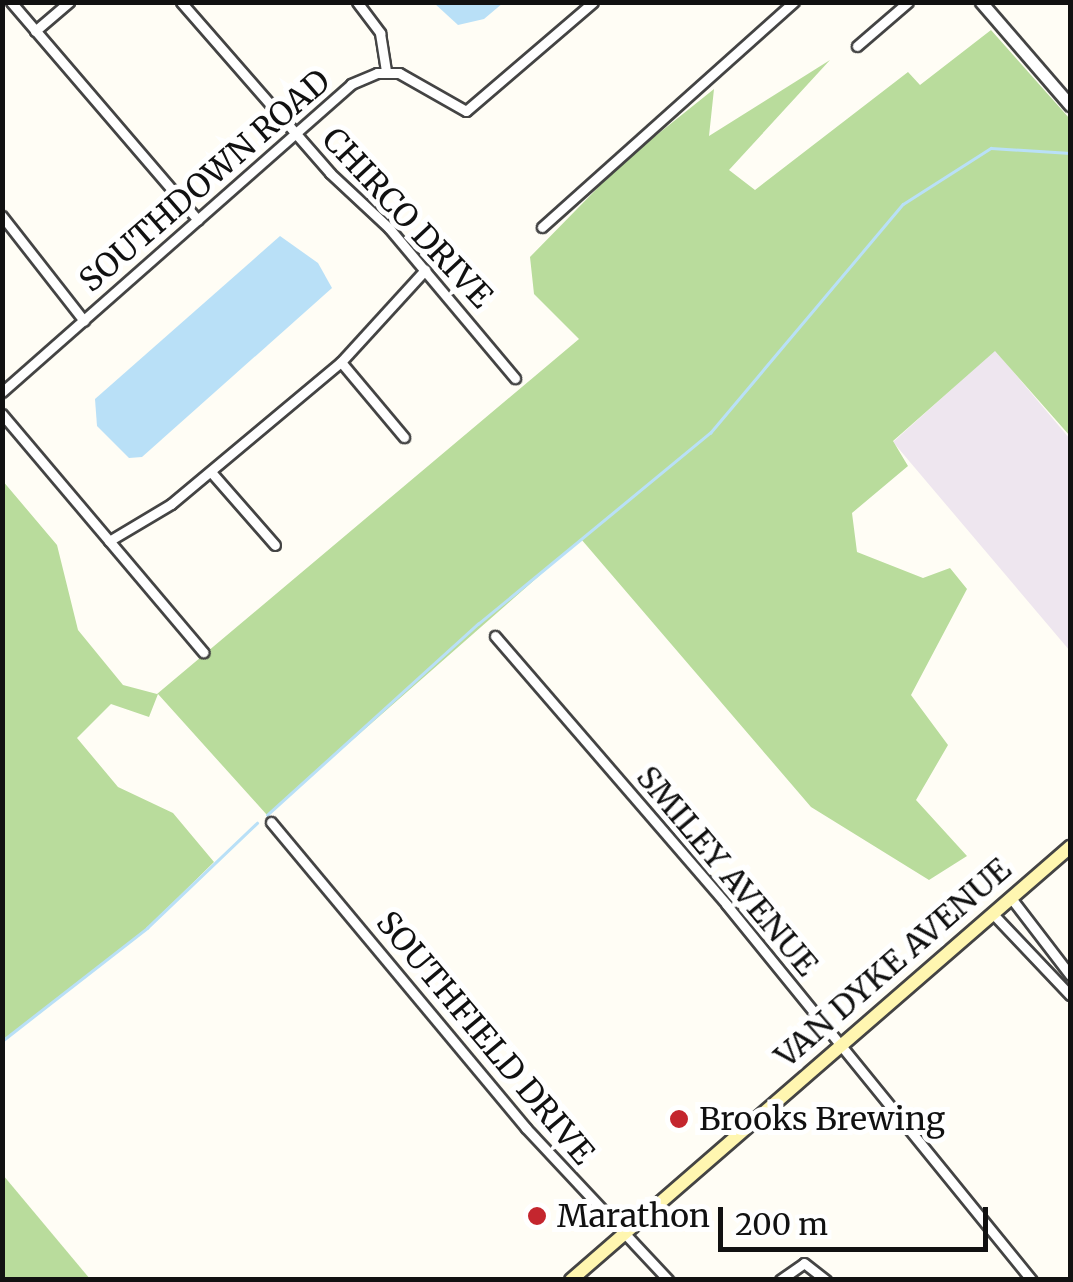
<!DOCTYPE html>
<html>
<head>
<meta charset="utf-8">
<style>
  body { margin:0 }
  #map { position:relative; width:1073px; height:1282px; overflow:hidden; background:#fffdf5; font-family:Merriweather,serif }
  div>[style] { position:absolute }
  .industrial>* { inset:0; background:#eee6ef }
  .forest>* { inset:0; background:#b9dc9c }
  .water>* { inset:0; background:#b9e0f7 }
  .stream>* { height:2.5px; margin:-1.25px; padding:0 1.25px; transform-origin:1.25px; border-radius:1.25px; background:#b9e0f7 }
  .roads { filter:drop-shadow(2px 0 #444) drop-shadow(-2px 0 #444) drop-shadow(0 2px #444) drop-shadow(0 -2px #444) }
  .minor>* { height:9px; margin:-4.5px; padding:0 4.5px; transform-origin:4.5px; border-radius:4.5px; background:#fff }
  .tertiary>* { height:11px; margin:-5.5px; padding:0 5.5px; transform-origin:5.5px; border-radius:5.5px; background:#fff }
  .secondary>* { height:12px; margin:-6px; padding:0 6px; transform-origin:6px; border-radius:6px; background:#fff6b0 }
  .dots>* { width:28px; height:28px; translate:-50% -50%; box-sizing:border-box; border:5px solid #fff; border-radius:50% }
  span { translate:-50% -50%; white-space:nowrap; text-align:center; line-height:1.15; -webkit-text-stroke:10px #fff; paint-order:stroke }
  .street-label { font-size:32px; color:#111 }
  .poi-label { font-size:32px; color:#111 }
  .left { translate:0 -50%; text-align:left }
  .frame { position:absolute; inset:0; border:5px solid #111; pointer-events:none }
  .scale { position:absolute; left:718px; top:1207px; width:270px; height:45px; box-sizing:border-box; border:5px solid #111; border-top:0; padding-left:12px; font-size:30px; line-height:35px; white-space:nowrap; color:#111; -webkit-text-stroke:8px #fff; paint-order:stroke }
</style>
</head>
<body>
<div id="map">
  <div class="industrial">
    <i style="clip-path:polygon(995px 350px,1070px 439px,1070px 651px,893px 442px)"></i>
  </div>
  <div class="forest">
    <i style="clip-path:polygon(991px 30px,1070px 119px,1070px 436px,995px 351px,893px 441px,908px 466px,852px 513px,857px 552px,923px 578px,950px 568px,967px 589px,911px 695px,948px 745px,916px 800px,967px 856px,929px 880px,811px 807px,581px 539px,267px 815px,158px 694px,149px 717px,111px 704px,77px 738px,118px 787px,173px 813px,214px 862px,147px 928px,3px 1041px,2px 480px,57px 545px,78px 630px,123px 685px,157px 694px,579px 339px,534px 294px,530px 257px,623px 162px,714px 89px,709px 136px,830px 60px,729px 170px,755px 190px,908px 72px,920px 85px)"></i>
    <i style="clip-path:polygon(2px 1175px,3px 1175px,90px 1279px,3px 1279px)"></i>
  </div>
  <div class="water">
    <i style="clip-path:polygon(434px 3px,503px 3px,484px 19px,458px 25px)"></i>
    <i style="clip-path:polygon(280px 236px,318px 263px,332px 288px,142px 457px,129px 458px,97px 426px,95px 399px)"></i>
  </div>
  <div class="stream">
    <i style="left:267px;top:815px;width:285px;rotate:-42.2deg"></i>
    <i style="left:478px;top:624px;width:301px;rotate:-39.5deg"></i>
    <i style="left:710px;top:433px;width:299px;rotate:-49.9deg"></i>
    <i style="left:903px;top:204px;width:104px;rotate:-32.5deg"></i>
    <i style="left:991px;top:148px;width:79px;rotate:3.6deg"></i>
    <i style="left:2px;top:1041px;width:184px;rotate:-37.9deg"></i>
    <i style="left:147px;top:928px;width:152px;rotate:-43.7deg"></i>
  </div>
  <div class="roads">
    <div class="minor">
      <i style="left:11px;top:2px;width:287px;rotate:49.4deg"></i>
      <i style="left:181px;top:2px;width:227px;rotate:48.9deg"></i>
      <i style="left:330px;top:173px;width:81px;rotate:43deg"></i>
      <i style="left:389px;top:228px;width:196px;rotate:50deg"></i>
      <i style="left:357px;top:2px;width:39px;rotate:53deg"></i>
      <i style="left:380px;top:33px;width:38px;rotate:81deg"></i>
      <i style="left:35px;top:31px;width:45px;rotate:-40.5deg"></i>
      <i style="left:857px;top:46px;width:67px;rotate:-40.8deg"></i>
      <i style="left:2px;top:216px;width:133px;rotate:52deg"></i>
      <i style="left:542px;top:227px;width:338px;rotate:-41.8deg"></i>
      <i style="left:341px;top:362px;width:98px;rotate:50deg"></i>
      <i style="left:2px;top:392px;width:465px;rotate:-41.4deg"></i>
      <i style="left:351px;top:84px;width:28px;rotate:-23deg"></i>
      <i style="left:377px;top:73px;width:22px"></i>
      <i style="left:399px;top:73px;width:77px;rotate:29.6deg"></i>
      <i style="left:466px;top:111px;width:167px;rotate:-40.6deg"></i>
      <i style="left:2px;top:414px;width:312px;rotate:49.8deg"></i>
      <i style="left:211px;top:472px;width:97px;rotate:48.8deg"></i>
      <i style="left:109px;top:541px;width:72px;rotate:-30.8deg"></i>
      <i style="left:171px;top:504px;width:222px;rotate:-39.9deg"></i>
      <i style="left:341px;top:362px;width:125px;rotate:-47.6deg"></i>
      <i style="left:495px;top:636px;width:354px;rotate:49.2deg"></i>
      <i style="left:726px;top:904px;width:485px;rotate:50.9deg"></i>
      <i style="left:271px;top:822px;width:398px;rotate:50.2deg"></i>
      <i style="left:526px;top:1128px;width:208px;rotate:46.9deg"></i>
      <i style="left:1011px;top:898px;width:97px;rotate:52.5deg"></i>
      <i style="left:993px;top:914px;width:112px;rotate:46.5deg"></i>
      <i style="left:780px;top:1280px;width:29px;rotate:-35deg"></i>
      <i style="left:804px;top:1263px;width:28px;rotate:38deg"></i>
    </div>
    <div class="tertiary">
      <i style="left:981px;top:2px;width:136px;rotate:49.2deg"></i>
    </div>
    <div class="secondary">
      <i style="left:571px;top:1280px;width:661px;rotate:-40.95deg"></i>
    </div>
  </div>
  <div class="dots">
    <i style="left:679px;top:1119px;background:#c4262e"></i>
    <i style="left:537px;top:1216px;background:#c4262e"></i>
  </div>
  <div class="street-label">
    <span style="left:205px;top:181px;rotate:-41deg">SOUTHDOWN ROAD</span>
    <span style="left:407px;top:218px;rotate:47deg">CHIRCO DRIVE</span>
    <span style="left:727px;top:871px;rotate:50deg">SMILEY AVENUE</span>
    <span style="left:893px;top:963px;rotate:-41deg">VAN DYKE AVENUE</span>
    <span style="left:485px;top:1038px;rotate:50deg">SOUTHFIELD DRIVE</span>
  </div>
  <div class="poi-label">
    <span class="left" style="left:699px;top:1119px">Brooks Brewing</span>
    <span class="left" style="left:557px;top:1216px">Marathon</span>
  </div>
  <div class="frame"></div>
  <div class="scale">200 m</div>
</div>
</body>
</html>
